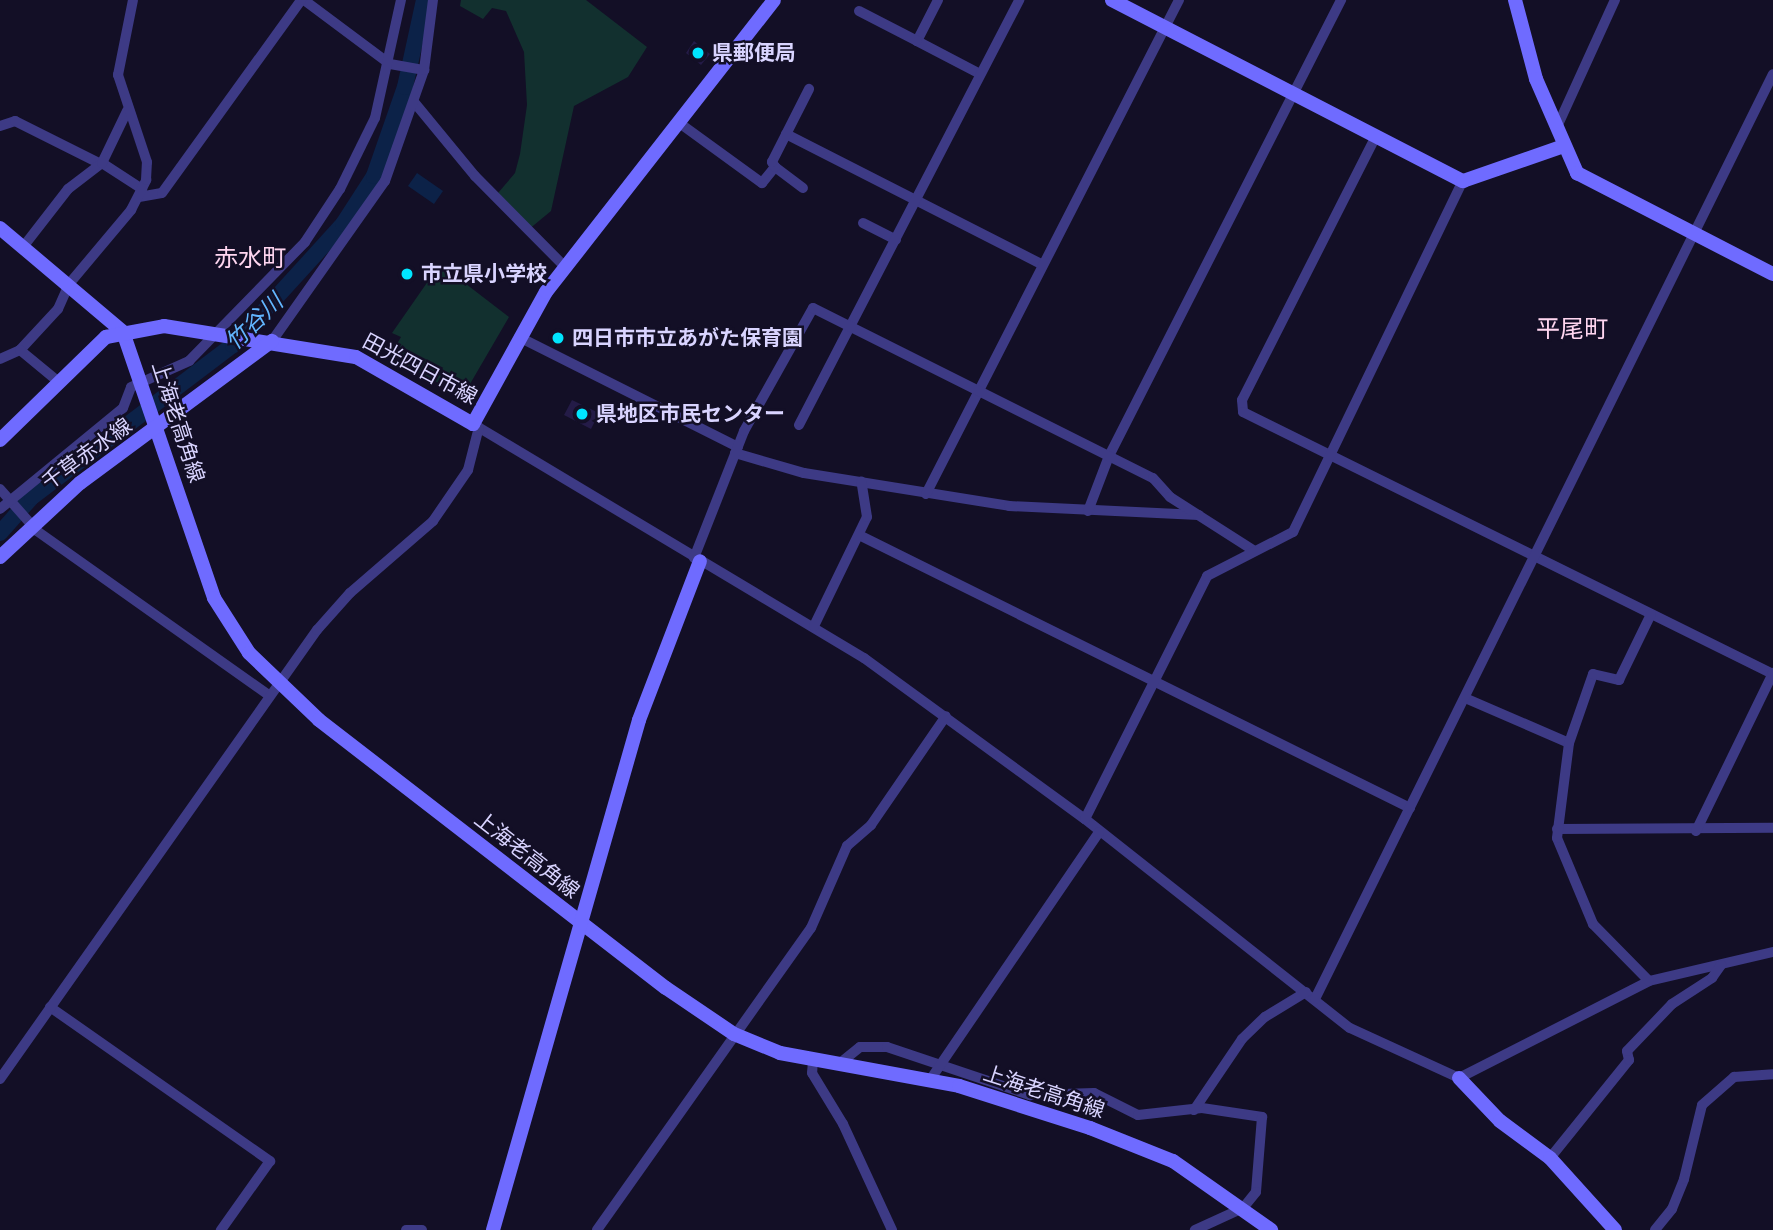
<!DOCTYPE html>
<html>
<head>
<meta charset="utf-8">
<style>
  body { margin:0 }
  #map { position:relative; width:1773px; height:1230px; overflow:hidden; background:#130f26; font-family:"PT Sans","Noto Sans JP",sans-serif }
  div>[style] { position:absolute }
  .green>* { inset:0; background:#12302f }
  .water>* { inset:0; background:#0c2248 }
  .river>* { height:16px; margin:-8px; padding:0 8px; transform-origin:8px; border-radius:8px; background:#0c2248 }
  .building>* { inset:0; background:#241b47 }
  .street>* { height:10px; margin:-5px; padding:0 5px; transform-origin:5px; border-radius:5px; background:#3d3a85 }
  .secondary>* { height:14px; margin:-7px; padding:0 7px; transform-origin:7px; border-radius:7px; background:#6f6bff }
  .dots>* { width:19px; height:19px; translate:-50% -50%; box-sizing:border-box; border:4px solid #130f26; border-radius:50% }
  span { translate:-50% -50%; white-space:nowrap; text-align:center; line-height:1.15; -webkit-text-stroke:5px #130f26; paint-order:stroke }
  .poi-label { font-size:21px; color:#d9d4ff; font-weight:700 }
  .left { translate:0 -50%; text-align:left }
  .street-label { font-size:21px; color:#d9d4ff }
  .water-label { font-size:23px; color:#62b6ff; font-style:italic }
  .quarter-label { font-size:24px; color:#ffd6f0 }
</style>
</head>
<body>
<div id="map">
  <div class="green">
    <i style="clip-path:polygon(461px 0,586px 0,647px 47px,628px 77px,574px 106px,551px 211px,528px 230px,498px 193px,515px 173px,520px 154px,527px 105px,524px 52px,506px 11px,492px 8px,483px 19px,460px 6px)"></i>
    <i style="clip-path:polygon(440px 264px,509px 317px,463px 396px,389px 357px,401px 337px,392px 333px)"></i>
  </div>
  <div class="water">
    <i style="clip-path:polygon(417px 173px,443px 191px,434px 204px,408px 186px)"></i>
  </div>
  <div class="river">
    <i style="left:0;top:533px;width:48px;rotate:-48.4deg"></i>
    <i style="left:32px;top:497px;width:252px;rotate:-37.1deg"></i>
    <i style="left:233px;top:345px;width:164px;rotate:-47.7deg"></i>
    <i style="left:343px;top:224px;width:57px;rotate:-57.1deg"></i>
    <i style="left:374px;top:176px;width:94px;rotate:-70.8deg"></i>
    <i style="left:405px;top:87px;width:89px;rotate:-77.7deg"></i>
  </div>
  <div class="building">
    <i style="clip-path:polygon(694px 41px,710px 54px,701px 65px,686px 53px)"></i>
    <i style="clip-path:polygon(572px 400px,599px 413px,591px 429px,564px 415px)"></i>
  </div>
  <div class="street">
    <i style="left:304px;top:0;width:107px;rotate:36.7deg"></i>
    <i style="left:390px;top:64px;width:35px;rotate:10deg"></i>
    <i style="left:938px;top:0;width:46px;rotate:117.1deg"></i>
    <i style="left:917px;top:41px;width:71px;rotate:27.6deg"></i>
    <i style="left:859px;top:11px;width:65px;rotate:27.3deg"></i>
    <i style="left:414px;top:102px;width:96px;rotate:50.5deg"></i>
    <i style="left:475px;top:176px;width:128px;rotate:45.3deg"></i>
    <i style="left:678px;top:122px;width:104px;rotate:36deg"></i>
    <i style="left:762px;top:183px;width:21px;rotate:-51deg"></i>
    <i style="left:775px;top:167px;width:35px;rotate:37deg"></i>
    <i style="left:0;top:126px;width:16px;rotate:-18deg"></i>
    <i style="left:15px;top:121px;width:96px;rotate:26.6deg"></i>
    <i style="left:1557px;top:127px;width:140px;rotate:-65.5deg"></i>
    <i style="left:786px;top:134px;width:288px;rotate:27deg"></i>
    <i style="left:1376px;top:136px;width:296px;rotate:116.9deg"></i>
    <i style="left:1242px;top:400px;width:12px;rotate:85deg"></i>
    <i style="left:1243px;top:412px;width:591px;rotate:26.31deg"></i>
    <i style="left:102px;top:163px;width:48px;rotate:33deg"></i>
    <i style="left:775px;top:167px;width:6px;rotate:-121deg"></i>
    <i style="left:772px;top:162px;width:82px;rotate:-63.1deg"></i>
    <i style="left:139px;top:197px;width:23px;rotate:-10deg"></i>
    <i style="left:162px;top:193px;width:238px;rotate:-54.2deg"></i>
    <i style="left:863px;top:223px;width:37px;rotate:27deg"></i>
    <i style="left:23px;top:247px;width:73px;rotate:-52.2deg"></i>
    <i style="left:68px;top:189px;width:43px;rotate:-37.4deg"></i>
    <i style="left:102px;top:163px;width:58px;rotate:-64.3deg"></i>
    <i style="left:519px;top:337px;width:245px;rotate:26.7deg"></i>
    <i style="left:272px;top:341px;width:196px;rotate:-54.8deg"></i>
    <i style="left:385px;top:181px;width:118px;rotate:-70.6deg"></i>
    <i style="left:424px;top:70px;width:71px;rotate:-82.7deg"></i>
    <i style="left:20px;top:350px;width:56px;rotate:-47.2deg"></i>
    <i style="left:58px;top:309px;width:27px;rotate:-66deg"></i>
    <i style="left:69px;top:284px;width:97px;rotate:-50deg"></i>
    <i style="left:131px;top:210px;width:34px;rotate:-63deg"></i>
    <i style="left:146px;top:180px;width:18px;rotate:-87deg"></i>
    <i style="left:147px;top:162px;width:92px;rotate:-108.4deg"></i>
    <i style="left:118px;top:75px;width:76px;rotate:-78.7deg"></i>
    <i style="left:0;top:359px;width:22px;rotate:-24deg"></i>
    <i style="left:20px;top:350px;width:52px;rotate:39.5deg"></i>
    <i style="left:473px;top:424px;width:456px;rotate:30.9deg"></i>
    <i style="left:864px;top:658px;width:273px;rotate:36.1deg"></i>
    <i style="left:1085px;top:819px;width:337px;rotate:38.3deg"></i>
    <i style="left:1350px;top:1028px;width:120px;rotate:24.6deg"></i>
    <i style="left:1459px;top:1078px;width:213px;rotate:-27deg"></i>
    <i style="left:1649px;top:981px;width:127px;rotate:-13.2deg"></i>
    <i style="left:799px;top:425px;width:479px;rotate:-62.6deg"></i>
    <i style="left:735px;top:453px;width:72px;rotate:16.2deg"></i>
    <i style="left:804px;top:473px;width:208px;rotate:9.1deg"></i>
    <i style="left:1009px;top:506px;width:190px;rotate:2.7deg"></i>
    <i style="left:0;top:489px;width:56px;rotate:48.6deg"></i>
    <i style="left:37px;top:531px;width:284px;rotate:35.3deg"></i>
    <i style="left:926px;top:494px;width:555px;rotate:-62.88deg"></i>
    <i style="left:0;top:509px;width:159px;rotate:-39.4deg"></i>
    <i style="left:123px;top:408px;width:22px;rotate:-69deg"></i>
    <i style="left:131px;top:387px;width:64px;rotate:-24.1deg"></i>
    <i style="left:189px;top:361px;width:166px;rotate:-45.7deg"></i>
    <i style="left:305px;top:242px;width:64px;rotate:-56.6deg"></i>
    <i style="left:340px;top:189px;width:79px;rotate:-63.8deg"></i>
    <i style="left:375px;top:118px;width:121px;rotate:-77.6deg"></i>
    <i style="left:1088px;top:511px;width:59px;rotate:-69.1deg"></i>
    <i style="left:1109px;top:456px;width:512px;rotate:-63.03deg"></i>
    <i style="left:859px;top:535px;width:615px;rotate:26.36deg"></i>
    <i style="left:694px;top:558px;width:136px;rotate:-68.5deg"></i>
    <i style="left:744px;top:431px;width:141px;rotate:-60.7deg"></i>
    <i style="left:813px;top:308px;width:380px;rotate:26.6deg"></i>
    <i style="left:1153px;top:478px;width:25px;rotate:48deg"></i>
    <i style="left:1170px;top:497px;width:98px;rotate:32.6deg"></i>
    <i style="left:814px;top:626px;width:121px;rotate:-64.1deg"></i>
    <i style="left:867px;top:517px;width:36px;rotate:-99deg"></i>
    <i style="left:1465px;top:698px;width:113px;rotate:23.4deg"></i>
    <i style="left:1085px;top:819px;width:272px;rotate:-63.3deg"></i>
    <i style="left:1207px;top:576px;width:97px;rotate:-27.1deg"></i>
    <i style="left:1293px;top:532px;width:390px;rotate:-64.2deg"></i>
    <i style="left:1557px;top:829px;width:216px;rotate:-0.3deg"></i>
    <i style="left:1696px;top:831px;width:176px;rotate:-64deg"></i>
    <i style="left:1649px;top:981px;width:80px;rotate:-134.5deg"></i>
    <i style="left:1593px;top:924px;width:93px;rotate:-112.7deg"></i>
    <i style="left:1557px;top:838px;width:96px;rotate:-82.8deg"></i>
    <i style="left:1569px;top:743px;width:73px;rotate:-70.8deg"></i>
    <i style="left:1593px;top:674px;width:27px;rotate:13deg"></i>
    <i style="left:1619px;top:680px;width:73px;rotate:-64.1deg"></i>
    <i style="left:1315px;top:999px;width:1032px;rotate:-63.66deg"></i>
    <i style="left:50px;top:1007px;width:269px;rotate:35deg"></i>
    <i style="left:270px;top:1161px;width:85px;rotate:125.4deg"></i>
    <i style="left:813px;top:1060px;width:13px;rotate:94deg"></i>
    <i style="left:812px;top:1073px;width:60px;rotate:58.7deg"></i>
    <i style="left:843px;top:1124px;width:117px;rotate:65.2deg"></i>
    <i style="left:839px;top:1064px;width:27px;rotate:-39deg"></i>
    <i style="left:860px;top:1047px;width:27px"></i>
    <i style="left:887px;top:1047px;width:151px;rotate:18.6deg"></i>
    <i style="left:1030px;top:1095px;width:64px;rotate:-1.8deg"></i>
    <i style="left:1094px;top:1093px;width:49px;rotate:26.6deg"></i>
    <i style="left:1138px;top:1115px;width:64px;rotate:-6.2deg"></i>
    <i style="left:1202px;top:1108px;width:61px;rotate:8.5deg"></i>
    <i style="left:1262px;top:1117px;width:75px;rotate:94.6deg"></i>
    <i style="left:1256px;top:1192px;width:21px;rotate:129deg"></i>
    <i style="left:1243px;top:1208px;width:53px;rotate:155.4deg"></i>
    <i style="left:0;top:1079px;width:550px;rotate:-54.78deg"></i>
    <i style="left:317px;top:630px;width:50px;rotate:-48.3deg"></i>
    <i style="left:350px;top:593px;width:110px;rotate:-40.9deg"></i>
    <i style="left:433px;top:521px;width:62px;rotate:-55.5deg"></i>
    <i style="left:468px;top:470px;width:44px;rotate:-75.7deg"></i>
    <i style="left:930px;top:1080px;width:300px;rotate:-55.7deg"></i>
    <i style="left:1194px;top:1110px;width:86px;rotate:-55.9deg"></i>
    <i style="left:1242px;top:1039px;width:32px;rotate:-44deg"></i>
    <i style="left:1265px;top:1017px;width:48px;rotate:-31.4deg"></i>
    <i style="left:1550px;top:1158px;width:126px;rotate:-51.1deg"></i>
    <i style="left:1629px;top:1060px;width:9px;rotate:-103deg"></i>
    <i style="left:1627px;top:1051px;width:65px;rotate:-46.2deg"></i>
    <i style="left:1672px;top:1004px;width:48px;rotate:-33deg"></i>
    <i style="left:1712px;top:978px;width:16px;rotate:-55deg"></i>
    <i style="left:406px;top:1230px;width:16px"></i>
    <i style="left:597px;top:1230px;width:370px;rotate:-54.7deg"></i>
    <i style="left:811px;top:928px;width:90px;rotate:-66.3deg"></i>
    <i style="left:847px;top:846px;width:32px;rotate:-41deg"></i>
    <i style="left:871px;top:825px;width:132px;rotate:-55.5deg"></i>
    <i style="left:1655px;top:1230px;width:27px;rotate:-51deg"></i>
    <i style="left:1672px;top:1209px;width:32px;rotate:-68deg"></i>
    <i style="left:1684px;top:1179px;width:76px;rotate:-76.3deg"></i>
    <i style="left:1702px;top:1105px;width:43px;rotate:-41.2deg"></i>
    <i style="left:1734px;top:1077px;width:39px;rotate:-4deg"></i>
  </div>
  <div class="secondary">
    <i style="left:1112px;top:0;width:395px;rotate:27.3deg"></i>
    <i style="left:1463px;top:181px;width:107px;rotate:-19.1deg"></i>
    <i style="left:1515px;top:0;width:82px;rotate:75.1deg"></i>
    <i style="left:1536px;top:79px;width:103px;rotate:66.4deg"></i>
    <i style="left:1577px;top:173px;width:220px;rotate:27.3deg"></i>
    <i style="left:0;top:228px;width:161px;rotate:40.2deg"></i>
    <i style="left:123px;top:332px;width:281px;rotate:71.1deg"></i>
    <i style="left:214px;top:598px;width:65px;rotate:57.5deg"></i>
    <i style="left:249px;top:653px;width:97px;rotate:43.7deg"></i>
    <i style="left:319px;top:720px;width:438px;rotate:37.7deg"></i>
    <i style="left:666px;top:988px;width:82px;rotate:34.1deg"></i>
    <i style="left:734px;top:1034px;width:50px;rotate:22.4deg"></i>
    <i style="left:780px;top:1053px;width:182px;rotate:10.4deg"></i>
    <i style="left:959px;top:1086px;width:138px;rotate:17.8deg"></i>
    <i style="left:1090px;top:1128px;width:89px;rotate:21.7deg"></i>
    <i style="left:1173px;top:1161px;width:120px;rotate:35.1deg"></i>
    <i style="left:0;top:440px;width:148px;rotate:-44.2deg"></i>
    <i style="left:106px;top:337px;width:59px;rotate:-10.7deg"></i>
    <i style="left:164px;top:326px;width:194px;rotate:9.2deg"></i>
    <i style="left:356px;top:357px;width:135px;rotate:29.8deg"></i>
    <i style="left:473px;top:424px;width:151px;rotate:-61.1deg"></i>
    <i style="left:546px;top:292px;width:370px;rotate:-52deg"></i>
    <i style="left:0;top:557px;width:109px;rotate:-42.8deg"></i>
    <i style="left:80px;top:483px;width:239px;rotate:-36.5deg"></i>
    <i style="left:1459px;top:1078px;width:59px;rotate:46.4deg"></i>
    <i style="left:1500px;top:1121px;width:62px;rotate:36.5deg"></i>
    <i style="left:1550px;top:1158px;width:97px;rotate:47.9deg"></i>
    <i style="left:493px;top:1230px;width:530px;rotate:-74.02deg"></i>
    <i style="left:639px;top:720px;width:170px;rotate:-69deg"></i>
  </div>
  <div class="dots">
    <i style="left:698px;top:53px;background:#00e5ff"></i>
    <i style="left:407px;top:274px;background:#00e5ff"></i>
    <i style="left:558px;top:338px;background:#00e5ff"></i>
    <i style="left:582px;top:414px;background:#00e5ff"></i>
  </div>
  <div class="poi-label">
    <span class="left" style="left:712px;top:53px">県郵便局</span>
    <span class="left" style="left:421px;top:274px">市立県小学校</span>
    <span class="left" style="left:572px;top:338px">四日市市立あがた保育園</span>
    <span class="left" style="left:596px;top:414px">県地区市民センター</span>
  </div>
  <div class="street-label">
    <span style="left:420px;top:369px;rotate:28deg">田光四日市線</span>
    <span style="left:178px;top:422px;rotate:72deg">上海老高角線</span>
    <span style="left:87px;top:454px;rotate:-36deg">千草赤水線</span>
    <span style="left:527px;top:855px;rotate:38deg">上海老高角線</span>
    <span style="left:1044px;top:1092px;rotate:18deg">上海老高角線</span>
  </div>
  <div class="water-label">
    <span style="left:254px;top:322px;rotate:-44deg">竹谷川</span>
  </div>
  <div class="quarter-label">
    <span style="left:250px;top:258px">赤水町</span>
    <span style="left:1572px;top:329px">平尾町</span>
  </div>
</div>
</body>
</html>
